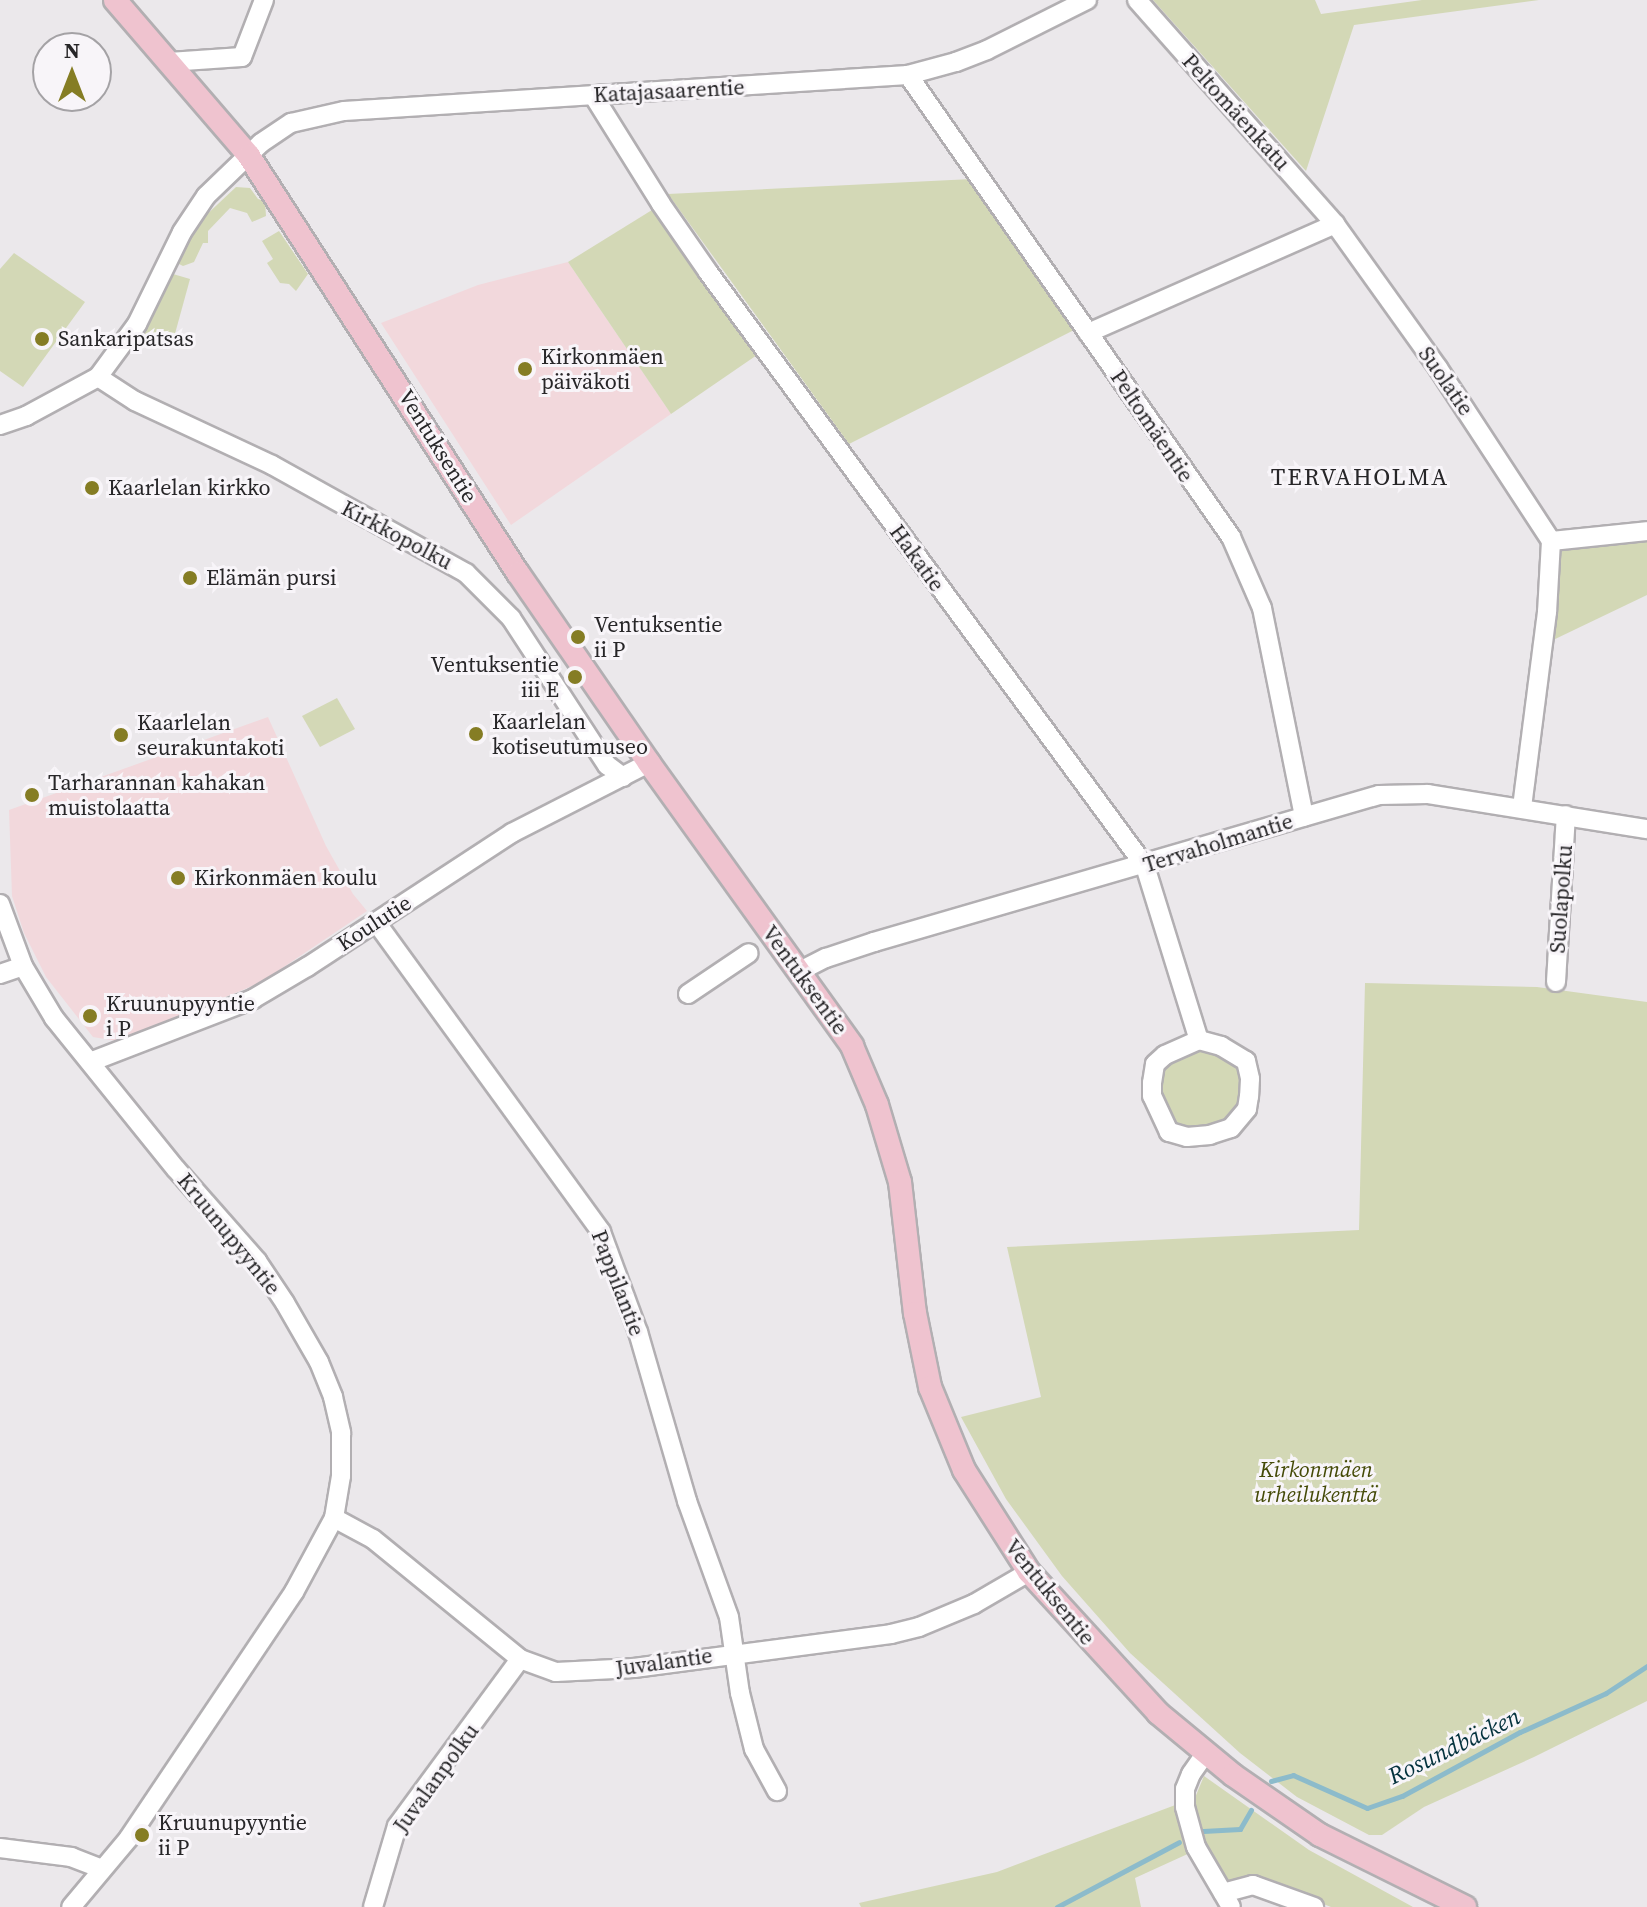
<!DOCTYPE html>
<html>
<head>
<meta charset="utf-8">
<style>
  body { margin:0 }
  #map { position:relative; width:1647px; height:1907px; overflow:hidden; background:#ebe8eb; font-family:"Source Serif 4",serif }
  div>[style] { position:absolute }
  .education>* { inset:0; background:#f2d8dc }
  .green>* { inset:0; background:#d3d8b6 }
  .stream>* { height:5px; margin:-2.5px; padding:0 2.5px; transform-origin:2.5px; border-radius:2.5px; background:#8cbbcb }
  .roads { filter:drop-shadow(2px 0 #b2afb2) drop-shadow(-2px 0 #b2afb2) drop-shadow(0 2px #b2afb2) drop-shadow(0 -2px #b2afb2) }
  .minor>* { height:18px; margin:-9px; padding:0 9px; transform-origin:9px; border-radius:9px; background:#fff }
  .major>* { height:22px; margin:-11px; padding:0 11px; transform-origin:11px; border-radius:11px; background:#efc3cf }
  .dots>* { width:22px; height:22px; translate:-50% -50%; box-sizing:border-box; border:4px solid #f8f5f9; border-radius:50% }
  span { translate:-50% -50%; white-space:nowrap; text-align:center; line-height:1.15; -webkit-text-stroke:6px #f8f5f9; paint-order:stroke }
  .street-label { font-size:22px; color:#272628 }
  .poi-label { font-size:22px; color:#272628 }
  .left { translate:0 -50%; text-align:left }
  .right { translate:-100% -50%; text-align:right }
  .park-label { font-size:22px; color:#444a07; font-style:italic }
  .neighbourhood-label { font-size:24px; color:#272628; letter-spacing:2px }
  .water-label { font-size:24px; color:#03313d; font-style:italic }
  .north { position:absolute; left:32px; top:32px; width:80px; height:80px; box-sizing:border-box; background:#f8f5f9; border:2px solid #a4a2a5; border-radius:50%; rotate:0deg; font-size:22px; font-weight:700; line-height:32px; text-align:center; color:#272628 }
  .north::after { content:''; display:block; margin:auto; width:28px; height:36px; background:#857d24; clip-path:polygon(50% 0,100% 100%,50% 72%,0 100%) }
</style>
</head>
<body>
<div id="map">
  <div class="education">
    <i style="clip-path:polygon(568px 262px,671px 414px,511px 525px,381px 323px,478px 285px)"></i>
    <i style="clip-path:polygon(268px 717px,326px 846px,353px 894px,367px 911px,260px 983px,117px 1041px,93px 1037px,46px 977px,24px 933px,12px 896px,9px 810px)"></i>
  </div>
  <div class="green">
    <i style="clip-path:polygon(1153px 0,1315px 0,1321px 14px,1422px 0,1539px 0,1354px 25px,1306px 171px)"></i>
    <i style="clip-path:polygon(972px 179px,1076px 329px,849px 444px,668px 194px)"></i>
    <i style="clip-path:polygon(236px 187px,250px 188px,258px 199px,265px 201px,266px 216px,252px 222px,247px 213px,230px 208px,208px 231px,208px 243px,203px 243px,194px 262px,183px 266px,177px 263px,201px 220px)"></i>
    <i style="clip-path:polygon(652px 210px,757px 355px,671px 414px,568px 262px)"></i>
    <i style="clip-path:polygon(279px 231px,308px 274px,296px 291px,289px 284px,280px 283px,267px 263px,273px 259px,262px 241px)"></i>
    <i style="clip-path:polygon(14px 253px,85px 302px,23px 387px,0 371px,0 269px)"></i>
    <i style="clip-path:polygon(173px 274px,190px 279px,173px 341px,146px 339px,144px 333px,167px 282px)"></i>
    <i style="clip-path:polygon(1647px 539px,1647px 595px,1551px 641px,1559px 549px)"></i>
    <i style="clip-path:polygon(337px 698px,355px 729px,320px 747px,302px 716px)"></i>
    <i style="clip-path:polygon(1365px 983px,1537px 987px,1647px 1002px,1647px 1701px,1534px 1757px,1424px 1807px,1382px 1835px,1369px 1835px,1297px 1797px,1240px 1753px,1130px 1653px,1062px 1576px,1006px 1499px,961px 1417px,1041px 1397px,1007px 1247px,1359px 1230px)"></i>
    <i style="clip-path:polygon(1205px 1049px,1223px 1053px,1237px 1062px,1244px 1075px,1238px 1110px,1216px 1127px,1185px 1130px,1173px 1125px,1164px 1109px,1157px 1084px,1161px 1068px,1185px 1053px)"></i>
    <i style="clip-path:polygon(1204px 1776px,1309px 1850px,1413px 1907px,1331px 1907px,1311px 1899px,1225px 1886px,1201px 1845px,1192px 1805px)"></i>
    <i style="clip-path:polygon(1178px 1804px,1192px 1852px,1135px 1878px,1141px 1907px,861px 1907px,859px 1903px,997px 1872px)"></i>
  </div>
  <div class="stream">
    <i style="left:1271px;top:1781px;width:23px;rotate:-15deg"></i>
    <i style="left:1293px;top:1775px;width:81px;rotate:24deg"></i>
    <i style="left:1367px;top:1808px;width:37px;rotate:-19deg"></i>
    <i style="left:1402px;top:1796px;width:134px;rotate:-28.5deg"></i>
    <i style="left:1520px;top:1732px;width:94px;rotate:-24.4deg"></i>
    <i style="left:1606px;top:1693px;width:49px;rotate:-33.4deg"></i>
    <i style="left:1203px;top:1831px;width:37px;rotate:-3deg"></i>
    <i style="left:1240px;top:1829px;width:22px;rotate:-60deg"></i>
    <i style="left:1057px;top:1907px;width:138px;rotate:-28deg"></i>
  </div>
  <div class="roads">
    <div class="minor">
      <i style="left:1137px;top:0;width:299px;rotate:48.5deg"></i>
      <i style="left:1335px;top:224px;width:177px;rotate:54.4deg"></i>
      <i style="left:1438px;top:368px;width:207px;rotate:56.8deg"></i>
      <i style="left:1551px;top:541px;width:71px;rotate:93.2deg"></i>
      <i style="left:1547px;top:612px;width:198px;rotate:97.3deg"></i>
      <i style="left:169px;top:62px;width:73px;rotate:-3.9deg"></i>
      <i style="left:242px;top:57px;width:61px;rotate:-68.9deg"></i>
      <i style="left:908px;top:75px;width:564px;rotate:55.04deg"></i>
      <i style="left:1231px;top:537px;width:77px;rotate:66.4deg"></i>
      <i style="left:1262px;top:608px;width:213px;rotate:78.6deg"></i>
      <i style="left:593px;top:95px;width:128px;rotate:58deg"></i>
      <i style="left:661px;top:204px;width:83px;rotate:55.3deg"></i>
      <i style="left:708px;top:272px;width:737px;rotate:53.66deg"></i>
      <i style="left:1145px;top:866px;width:182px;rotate:72.8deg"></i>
      <i style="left:1088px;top:333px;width:270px;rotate:-23.8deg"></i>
      <i style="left:98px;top:377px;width:44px;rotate:33deg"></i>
      <i style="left:135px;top:401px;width:151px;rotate:25deg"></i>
      <i style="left:272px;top:465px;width:222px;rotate:29.1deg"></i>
      <i style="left:466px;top:573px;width:64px;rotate:45deg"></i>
      <i style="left:511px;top:618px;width:176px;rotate:56.9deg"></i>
      <i style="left:607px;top:765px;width:20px;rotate:37deg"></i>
      <i style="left:0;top:425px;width:28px;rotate:-19deg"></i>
      <i style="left:26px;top:416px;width:82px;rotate:-28.4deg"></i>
      <i style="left:98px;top:377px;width:66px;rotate:-53.7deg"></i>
      <i style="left:137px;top:324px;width:102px;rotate:-63.9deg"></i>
      <i style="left:182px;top:232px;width:43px;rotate:-56.3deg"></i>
      <i style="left:206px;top:196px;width:76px;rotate:-43.9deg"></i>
      <i style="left:261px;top:143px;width:36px;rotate:-34deg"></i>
      <i style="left:291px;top:123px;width:54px;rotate:-12.8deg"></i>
      <i style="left:344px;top:111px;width:565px;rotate:-3.65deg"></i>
      <i style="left:908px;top:75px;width:50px;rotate:-15.2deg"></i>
      <i style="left:956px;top:62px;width:33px;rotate:-21deg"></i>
      <i style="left:987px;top:50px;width:112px;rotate:-26.6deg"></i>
      <i style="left:1551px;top:541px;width:97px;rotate:-5.9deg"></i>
      <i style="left:0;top:904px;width:66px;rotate:69.6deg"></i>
      <i style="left:23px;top:966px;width:61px;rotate:59.2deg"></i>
      <i style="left:54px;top:1018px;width:194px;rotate:51.1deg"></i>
      <i style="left:176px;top:1169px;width:123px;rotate:48.6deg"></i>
      <i style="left:257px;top:1261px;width:50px;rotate:56.3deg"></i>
      <i style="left:285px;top:1303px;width:68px;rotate:60deg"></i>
      <i style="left:319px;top:1362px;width:38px;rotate:68deg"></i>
      <i style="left:333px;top:1397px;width:37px;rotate:77deg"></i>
      <i style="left:341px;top:1433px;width:43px;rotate:90deg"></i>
      <i style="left:341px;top:1476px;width:43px;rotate:99.5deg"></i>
      <i style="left:334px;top:1518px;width:84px;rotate:118.4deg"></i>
      <i style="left:294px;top:1592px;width:296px;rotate:123.9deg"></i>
      <i style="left:129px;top:1838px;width:90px;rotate:130deg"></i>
      <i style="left:376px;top:922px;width:383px;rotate:54deg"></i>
      <i style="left:601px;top:1232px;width:107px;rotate:69.7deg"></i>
      <i style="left:638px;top:1332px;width:176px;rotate:73.8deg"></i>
      <i style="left:687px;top:1501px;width:123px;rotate:70.1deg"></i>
      <i style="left:729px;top:1617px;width:77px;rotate:81.8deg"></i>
      <i style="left:740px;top:1693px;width:58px;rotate:76deg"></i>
      <i style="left:754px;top:1749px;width:48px;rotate:61.3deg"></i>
      <i style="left:800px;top:971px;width:29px;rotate:-27deg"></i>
      <i style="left:826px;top:958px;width:51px;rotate:-18.4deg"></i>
      <i style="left:874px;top:942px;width:526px;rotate:-16.23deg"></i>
      <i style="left:1379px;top:795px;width:49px;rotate:-1.2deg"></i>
      <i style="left:1428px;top:794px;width:222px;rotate:9.1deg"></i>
      <i style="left:0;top:974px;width:24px;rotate:-19deg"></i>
      <i style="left:1556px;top:982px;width:167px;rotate:-86.6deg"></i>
      <i style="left:688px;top:994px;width:73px;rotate:-33.9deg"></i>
      <i style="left:1199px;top:1040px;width:23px;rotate:15deg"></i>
      <i style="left:1221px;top:1046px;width:29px;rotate:31deg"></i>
      <i style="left:1246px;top:1061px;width:18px;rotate:77deg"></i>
      <i style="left:1250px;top:1079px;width:17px;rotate:93deg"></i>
      <i style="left:1249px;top:1096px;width:13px;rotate:99deg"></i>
      <i style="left:1247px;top:1109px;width:25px;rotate:130deg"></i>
      <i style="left:1231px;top:1128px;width:22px;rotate:162deg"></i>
      <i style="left:1210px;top:1135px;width:23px;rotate:175deg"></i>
      <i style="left:1187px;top:1137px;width:19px;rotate:-164deg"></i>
      <i style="left:1169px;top:1132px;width:40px;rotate:-115deg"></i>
      <i style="left:1152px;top:1096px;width:13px;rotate:-90deg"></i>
      <i style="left:1152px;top:1083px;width:19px;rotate:-81deg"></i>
      <i style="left:1155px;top:1064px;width:13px;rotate:-42deg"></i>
      <i style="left:1165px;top:1055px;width:37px;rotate:-24deg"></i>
      <i style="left:90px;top:1062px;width:175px;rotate:-21.1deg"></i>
      <i style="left:253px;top:999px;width:63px;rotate:-30.7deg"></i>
      <i style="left:307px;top:967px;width:245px;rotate:-33.2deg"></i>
      <i style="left:512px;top:833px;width:154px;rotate:-27.1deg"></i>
      <i style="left:334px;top:1518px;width:44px;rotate:28.3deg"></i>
      <i style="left:373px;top:1539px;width:190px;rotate:39.2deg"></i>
      <i style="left:520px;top:1659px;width:38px;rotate:20deg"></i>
      <i style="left:556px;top:1672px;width:78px;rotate:-2.9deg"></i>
      <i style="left:634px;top:1668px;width:259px;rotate:-7.5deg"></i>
      <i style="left:891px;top:1634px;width:29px;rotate:-14deg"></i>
      <i style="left:919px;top:1627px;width:60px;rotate:-22.7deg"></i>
      <i style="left:974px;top:1604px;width:64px;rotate:-30.2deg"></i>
      <i style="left:1205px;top:1754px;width:24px;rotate:125deg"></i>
      <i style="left:1191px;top:1774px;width:16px;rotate:112deg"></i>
      <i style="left:1185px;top:1789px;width:18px;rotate:90deg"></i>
      <i style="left:1185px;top:1807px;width:41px;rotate:74.6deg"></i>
      <i style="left:1196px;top:1847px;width:69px;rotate:59.7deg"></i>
      <i style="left:0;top:1848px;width:72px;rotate:7.2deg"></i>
      <i style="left:71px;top:1857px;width:33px;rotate:21deg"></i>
      <i style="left:1223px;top:1893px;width:31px;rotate:-15deg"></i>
      <i style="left:1253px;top:1885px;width:65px;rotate:19.8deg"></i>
      <i style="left:373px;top:1907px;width:84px;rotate:-73.5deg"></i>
      <i style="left:397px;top:1826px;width:207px;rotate:-53.6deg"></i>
    </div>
    <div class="major">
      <i style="left:115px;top:0;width:206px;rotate:49.3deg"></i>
      <i style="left:249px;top:156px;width:496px;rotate:57.2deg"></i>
      <i style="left:518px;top:573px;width:231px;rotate:55.4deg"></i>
      <i style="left:649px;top:763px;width:348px;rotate:54.3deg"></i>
      <i style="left:852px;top:1046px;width:64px;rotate:67deg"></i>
      <i style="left:877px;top:1105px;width:80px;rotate:73.4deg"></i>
      <i style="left:900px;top:1182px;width:132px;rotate:83.5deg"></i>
      <i style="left:915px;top:1313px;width:76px;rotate:78.5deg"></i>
      <i style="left:930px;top:1387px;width:90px;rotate:67.7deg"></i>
      <i style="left:964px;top:1470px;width:121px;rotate:57.5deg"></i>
      <i style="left:1029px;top:1572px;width:191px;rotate:47.5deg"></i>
      <i style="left:1158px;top:1713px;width:97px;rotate:39.6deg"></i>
      <i style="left:1233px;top:1775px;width:106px;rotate:34.6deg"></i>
      <i style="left:1320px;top:1835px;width:162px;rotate:26.4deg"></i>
    </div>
  </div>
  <div class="dots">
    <i style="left:42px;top:339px;background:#857d24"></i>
    <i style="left:525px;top:369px;background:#857d24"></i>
    <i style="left:92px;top:488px;background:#857d24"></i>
    <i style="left:190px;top:578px;background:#857d24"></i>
    <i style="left:578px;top:637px;background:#857d24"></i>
    <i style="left:575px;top:677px;background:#857d24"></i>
    <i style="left:476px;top:734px;background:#857d24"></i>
    <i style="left:121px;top:735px;background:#857d24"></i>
    <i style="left:32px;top:795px;background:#857d24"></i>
    <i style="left:178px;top:878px;background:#857d24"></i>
    <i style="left:90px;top:1016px;background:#857d24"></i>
    <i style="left:142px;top:1835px;background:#857d24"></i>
  </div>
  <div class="street-label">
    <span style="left:669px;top:91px;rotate:-3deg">Katajasaarentie</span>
    <span style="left:1236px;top:112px;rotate:48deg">Peltomäenkatu</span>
    <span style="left:1446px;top:381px;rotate:55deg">Suolatie</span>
    <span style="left:1152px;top:426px;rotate:56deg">Peltomäentie</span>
    <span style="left:438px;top:446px;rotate:58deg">Ventuksentie</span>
    <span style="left:397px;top:535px;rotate:28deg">Kirkkopolku</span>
    <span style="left:917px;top:558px;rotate:54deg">Hakatie</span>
    <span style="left:1218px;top:843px;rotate:-17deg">Tervaholmantie</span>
    <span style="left:1561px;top:899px;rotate:-86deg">Suolapolku</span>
    <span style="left:374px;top:923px;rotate:-33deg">Koulutie</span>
    <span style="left:805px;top:980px;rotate:54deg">Ventuksentie</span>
    <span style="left:229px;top:1234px;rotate:51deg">Kruunupyyntie</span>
    <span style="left:618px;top:1283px;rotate:69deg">Pappilantie</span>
    <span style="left:1050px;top:1592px;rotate:51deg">Ventuksentie</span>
    <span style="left:664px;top:1662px;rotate:-8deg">Juvalantie</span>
    <span style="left:436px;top:1778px;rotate:-54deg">Juvalanpolku</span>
  </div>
  <div class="poi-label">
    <span class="left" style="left:58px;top:339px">Sankaripatsas</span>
    <span class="left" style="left:541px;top:369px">Kirkonmäen<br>päiväkoti</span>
    <span class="left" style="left:108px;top:488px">Kaarlelan kirkko</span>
    <span class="left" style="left:206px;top:578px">Elämän pursi</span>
    <span class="left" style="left:594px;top:637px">Ventuksentie<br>ii P</span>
    <span class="right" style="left:559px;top:677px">Ventuksentie<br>iii E</span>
    <span class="left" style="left:492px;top:734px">Kaarlelan<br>kotiseutumuseo</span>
    <span class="left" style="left:137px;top:735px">Kaarlelan<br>seurakuntakoti</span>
    <span class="left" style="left:48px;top:795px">Tarharannan kahakan<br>muistolaatta</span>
    <span class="left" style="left:194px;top:878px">Kirkonmäen koulu</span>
    <span class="left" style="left:106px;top:1016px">Kruunupyyntie<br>i P</span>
    <span class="left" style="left:158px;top:1835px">Kruunupyyntie<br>ii P</span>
  </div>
  <div class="park-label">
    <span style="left:1316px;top:1482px">Kirkonmäen<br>urheilukenttä</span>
  </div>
  <div class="neighbourhood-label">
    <span style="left:1360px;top:477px">TERVAHOLMA</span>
  </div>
  <div class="water-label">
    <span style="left:1454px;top:1746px;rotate:-26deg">Rosundbäcken</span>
  </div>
  <div class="north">N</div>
</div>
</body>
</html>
